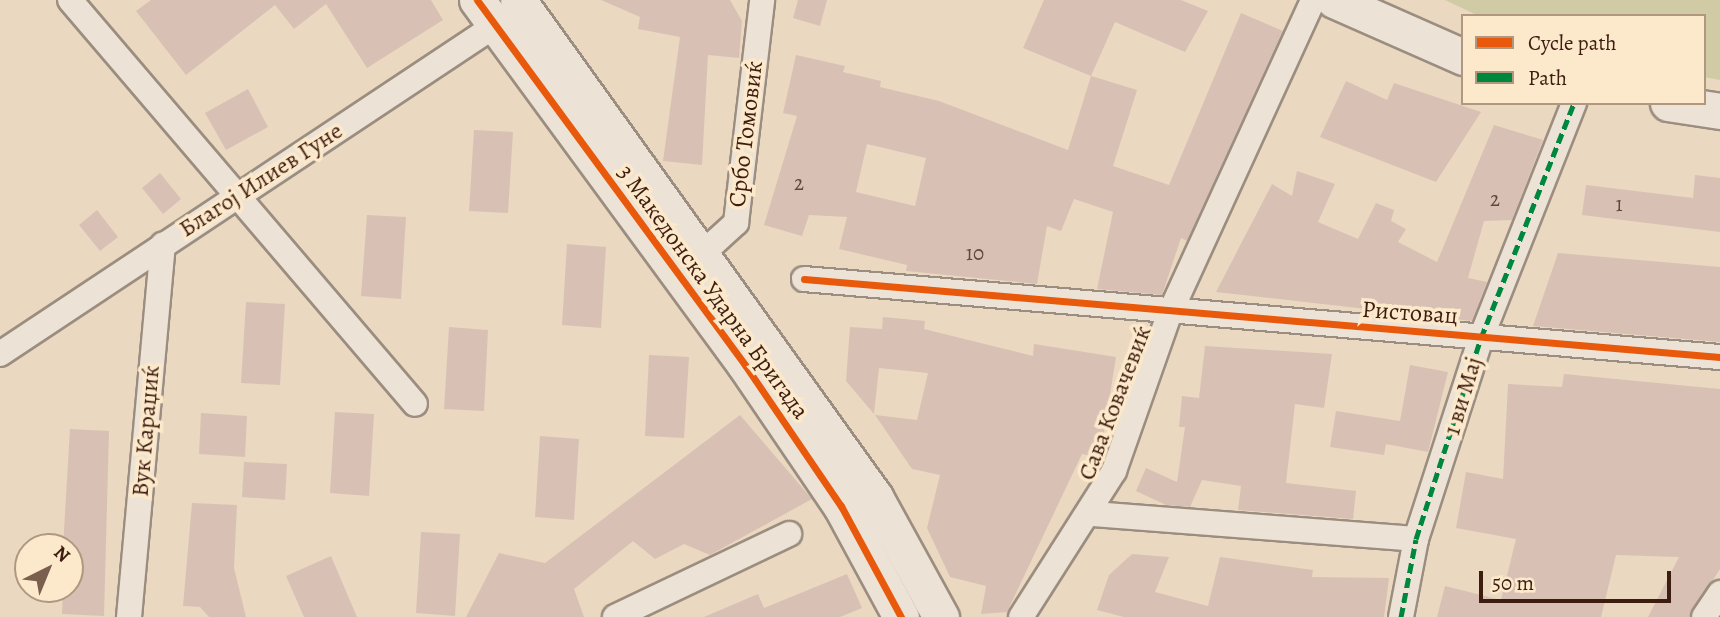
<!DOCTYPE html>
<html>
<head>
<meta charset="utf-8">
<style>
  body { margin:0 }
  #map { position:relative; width:1720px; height:617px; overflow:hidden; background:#ead8c0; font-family:Alegreya,serif }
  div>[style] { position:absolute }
  .green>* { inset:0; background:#d0cba4 }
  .building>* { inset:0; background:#d8c1b4 }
  .roads { filter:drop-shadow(2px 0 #9b8d7f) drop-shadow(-2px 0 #9b8d7f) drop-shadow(0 2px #9b8d7f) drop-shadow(0 -2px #9b8d7f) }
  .street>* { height:24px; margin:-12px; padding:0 12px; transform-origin:12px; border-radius:12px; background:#ece3d6 }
  .secondary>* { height:35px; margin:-17.5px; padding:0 17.5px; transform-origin:17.5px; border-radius:17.5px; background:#ece3d6 }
  .quiet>* { height:5px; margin-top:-2.5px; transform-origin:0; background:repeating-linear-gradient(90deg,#00873e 0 10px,transparent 0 15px) }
  .cycleway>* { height:7px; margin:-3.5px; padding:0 3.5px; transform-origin:3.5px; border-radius:3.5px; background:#e8590c }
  span { translate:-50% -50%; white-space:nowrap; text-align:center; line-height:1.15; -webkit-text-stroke:7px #fce8ca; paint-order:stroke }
  .number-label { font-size:21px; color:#644639 }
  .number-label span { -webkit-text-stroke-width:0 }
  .street-label { font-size:24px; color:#3d1d10 }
  .legend { position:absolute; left:1461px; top:14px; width:245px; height:91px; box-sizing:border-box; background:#fce8ca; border:2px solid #b09780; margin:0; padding:9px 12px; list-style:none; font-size:21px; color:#3d1d10 }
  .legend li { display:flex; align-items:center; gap:14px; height:35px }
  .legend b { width:35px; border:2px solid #b09780 }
  .north { position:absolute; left:14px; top:533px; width:70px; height:70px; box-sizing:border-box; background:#fce8ca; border:2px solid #b09780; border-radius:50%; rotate:43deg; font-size:19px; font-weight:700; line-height:28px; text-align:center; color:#3d1d10 }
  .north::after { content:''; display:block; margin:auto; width:24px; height:32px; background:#7a5e4e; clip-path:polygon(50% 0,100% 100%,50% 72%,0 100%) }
  .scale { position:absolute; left:1479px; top:571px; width:192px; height:32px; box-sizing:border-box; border:4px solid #3d1d10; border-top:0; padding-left:9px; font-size:21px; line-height:24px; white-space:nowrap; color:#3d1d10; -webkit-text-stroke:5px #fce8ca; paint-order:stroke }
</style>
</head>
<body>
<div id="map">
  <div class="green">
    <i style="clip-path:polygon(1445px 0,1720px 0,1720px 80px,1704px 77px,1704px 16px,1479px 16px)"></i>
  </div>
  <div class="building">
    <i style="clip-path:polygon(151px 0,431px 0,443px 20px,367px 68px,326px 4px,294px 29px,275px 5px,186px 75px,136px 11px)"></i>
    <i style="clip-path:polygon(601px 0,730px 0,742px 21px,739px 58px,708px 55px,702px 165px,663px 161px,680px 37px,638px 29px,640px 17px)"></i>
    <i style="clip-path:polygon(798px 0,827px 0,820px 26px,793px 18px)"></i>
    <i style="clip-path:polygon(1044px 0,1181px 0,1208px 11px,1185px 52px,1115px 22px,1091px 76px,1023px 48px)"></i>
    <i style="clip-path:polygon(evenodd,1241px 13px,1283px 31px,1187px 241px,1181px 238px,1162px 295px,1097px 289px,1113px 212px,1074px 199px,1061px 231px,1047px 226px,1037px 284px,906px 271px,907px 265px,839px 249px,847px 217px,809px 215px,802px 236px,764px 225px,797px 116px,783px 113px,796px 55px,845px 66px,843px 72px,881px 81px,880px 87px,939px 101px,1068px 150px,1091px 76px,1137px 90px,1113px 166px,1169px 185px,1241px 13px,867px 144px,926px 158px,915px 206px,856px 192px,867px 144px)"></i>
    <i style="clip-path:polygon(1346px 81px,1387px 100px,1394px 83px,1481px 112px,1436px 182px,1320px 137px)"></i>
    <i style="clip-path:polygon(248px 89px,268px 127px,226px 150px,205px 113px)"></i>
    <i style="clip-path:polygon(1494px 125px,1543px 140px,1512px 220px,1484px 221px,1468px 278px,1487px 282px,1472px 321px,1216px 292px,1272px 184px,1292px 196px,1297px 171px,1335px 184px,1318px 222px,1358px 239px,1376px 203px,1394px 210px,1391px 221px,1406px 229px,1398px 242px,1437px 262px)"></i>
    <i style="clip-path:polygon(474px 130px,513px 132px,508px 213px,469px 211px)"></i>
    <i style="clip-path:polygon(160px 173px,181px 199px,163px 214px,142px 188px)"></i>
    <i style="clip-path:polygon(1695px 175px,1720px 178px,1720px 232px,1582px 215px,1586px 185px,1693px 198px)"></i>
    <i style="clip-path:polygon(97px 210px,118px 237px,100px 251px,79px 225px)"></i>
    <i style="clip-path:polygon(367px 215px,406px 217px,401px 299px,361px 296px)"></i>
    <i style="clip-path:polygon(567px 244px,606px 247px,601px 328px,562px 325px)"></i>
    <i style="clip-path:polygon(1558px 253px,1720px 267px,1720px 342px,1533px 326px)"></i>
    <i style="clip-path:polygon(246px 302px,285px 304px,280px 385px,241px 383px)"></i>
    <i style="clip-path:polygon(883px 317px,925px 321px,924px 329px,1033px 356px,1034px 344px,1116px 357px,1100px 457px,1082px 454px,1007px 612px,981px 614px,986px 586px,950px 577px,927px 528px,940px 475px,912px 469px,875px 415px,917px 420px,928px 373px,879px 368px,874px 414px,846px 381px,850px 327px,882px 329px)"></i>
    <i style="clip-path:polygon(449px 327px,488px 330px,484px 411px,444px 409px)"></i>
    <i style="clip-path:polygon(1205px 346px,1332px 354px,1324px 408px,1295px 404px,1286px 483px,1356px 491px,1353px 519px,1238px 510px,1241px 486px,1202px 480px,1190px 507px,1166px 505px,1136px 491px,1146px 468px,1177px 482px,1185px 427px,1179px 427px,1182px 396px,1199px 398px)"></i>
    <i style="clip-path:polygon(649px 355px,689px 357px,684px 438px,645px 436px)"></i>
    <i style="clip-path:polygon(1410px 365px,1448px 372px,1428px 452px,1386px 444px,1384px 455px,1330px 447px,1336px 411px,1400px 421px)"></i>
    <i style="clip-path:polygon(1564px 374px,1720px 389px,1720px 569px,1689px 617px,1648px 617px,1679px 557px,1616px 555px,1601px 617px,1437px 617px,1445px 586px,1501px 600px,1516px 539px,1456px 528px,1466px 472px,1503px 479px,1508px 384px,1562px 387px)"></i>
    <i style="clip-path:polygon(335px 412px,374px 414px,369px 496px,330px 493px)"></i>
    <i style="clip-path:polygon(201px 413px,247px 416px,245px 457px,199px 454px)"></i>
    <i style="clip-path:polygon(740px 415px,812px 499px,710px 555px,684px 544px,655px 559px,633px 541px,574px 589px,584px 617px,466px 617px,499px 553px,545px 563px)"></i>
    <i style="clip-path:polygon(70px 429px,109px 431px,104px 616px,62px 614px,63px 589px,70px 589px,70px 547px,63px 547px)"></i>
    <i style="clip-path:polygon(540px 436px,579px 439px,574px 520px,535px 517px)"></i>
    <i style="clip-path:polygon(244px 462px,287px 464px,285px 500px,242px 497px)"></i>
    <i style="clip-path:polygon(192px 503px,237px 505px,234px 568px,246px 617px,209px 617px,200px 607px,183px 606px)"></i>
    <i style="clip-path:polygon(421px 532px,460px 534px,455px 616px,416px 613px)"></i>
    <i style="clip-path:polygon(1132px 554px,1169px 557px,1155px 592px,1208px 606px,1220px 557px,1313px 570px,1312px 577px,1389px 578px,1384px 617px,1124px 617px,1097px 610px,1109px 575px)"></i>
    <i style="clip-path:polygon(331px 556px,357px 617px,304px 617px,286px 576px)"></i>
    <i style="clip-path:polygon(847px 574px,862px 608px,840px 617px,704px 617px,758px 594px,764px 608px)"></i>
  </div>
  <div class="roads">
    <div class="street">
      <i style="left:70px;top:0;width:531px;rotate:49.5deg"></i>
      <i style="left:703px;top:253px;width:45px;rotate:-42.3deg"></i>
      <i style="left:736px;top:223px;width:225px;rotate:-83.3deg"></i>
      <i style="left:804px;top:279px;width:919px;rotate:4.87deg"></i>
      <i style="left:0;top:354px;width:610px;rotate:-33.56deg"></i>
      <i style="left:1092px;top:514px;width:325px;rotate:4.4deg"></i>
      <i style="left:129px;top:617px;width:374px;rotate:-84.8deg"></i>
      <i style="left:615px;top:617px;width:193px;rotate:-25.5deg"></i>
      <i style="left:1021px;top:617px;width:173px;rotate:-57.5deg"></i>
      <i style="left:1114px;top:471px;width:165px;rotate:-70.6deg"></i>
      <i style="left:1169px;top:315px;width:346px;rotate:-65.4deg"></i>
      <i style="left:1401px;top:617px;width:79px;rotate:-79.1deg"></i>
      <i style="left:1416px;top:539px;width:211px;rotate:-72.1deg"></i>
      <i style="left:1481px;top:338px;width:253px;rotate:-68.4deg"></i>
      <i style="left:1704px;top:617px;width:29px;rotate:-56deg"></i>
    </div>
    <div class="secondary">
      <i style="left:477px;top:0;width:453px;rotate:53.7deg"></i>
      <i style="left:745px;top:365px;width:171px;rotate:55.8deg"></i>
      <i style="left:841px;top:506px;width:126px;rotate:61.6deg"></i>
      <i style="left:518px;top:0;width:612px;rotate:54.31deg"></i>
      <i style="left:875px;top:497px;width:137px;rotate:61.2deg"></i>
      <i style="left:1334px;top:0;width:141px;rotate:23.8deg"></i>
      <i style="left:1668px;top:103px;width:53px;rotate:8.7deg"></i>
    </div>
  </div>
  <div class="quiet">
    <i style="left:1401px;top:617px;width:79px;rotate:-79.1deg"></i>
    <i style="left:1416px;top:539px;width:211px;rotate:-72.1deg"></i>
    <i style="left:1481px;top:338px;width:253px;rotate:-68.4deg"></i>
  </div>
  <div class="cycleway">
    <i style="left:477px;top:0;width:453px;rotate:53.7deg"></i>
    <i style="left:745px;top:365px;width:171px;rotate:55.8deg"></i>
    <i style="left:841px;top:506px;width:126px;rotate:61.6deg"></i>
    <i style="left:804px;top:279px;width:919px;rotate:4.87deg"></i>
  </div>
  <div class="number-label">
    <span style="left:799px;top:183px">2</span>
    <span style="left:1495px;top:199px">2</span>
    <span style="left:1619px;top:204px">1</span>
    <span style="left:975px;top:253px">10</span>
  </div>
  <div class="street-label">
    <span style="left:746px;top:134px;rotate:-83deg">Србо Томовиќ</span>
    <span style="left:261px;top:180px;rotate:-33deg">Благој Илиев Гуне</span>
    <span style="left:713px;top:292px;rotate:54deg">3 Македонска Ударна Бригада</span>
    <span style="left:1410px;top:313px;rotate:4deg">Ристовац</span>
    <span style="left:1463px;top:396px;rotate:-73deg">1 ви Мај</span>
    <span style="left:1115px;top:403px;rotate:-69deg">Сава Ковачевиќ</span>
    <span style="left:146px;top:431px;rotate:-85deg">Вук Караџиќ</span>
  </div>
  <ul class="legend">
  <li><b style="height:9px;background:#e8590c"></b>Cycle path</li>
  <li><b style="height:9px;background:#00873e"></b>Path</li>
  </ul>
  <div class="north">N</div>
  <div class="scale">50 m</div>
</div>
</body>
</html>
